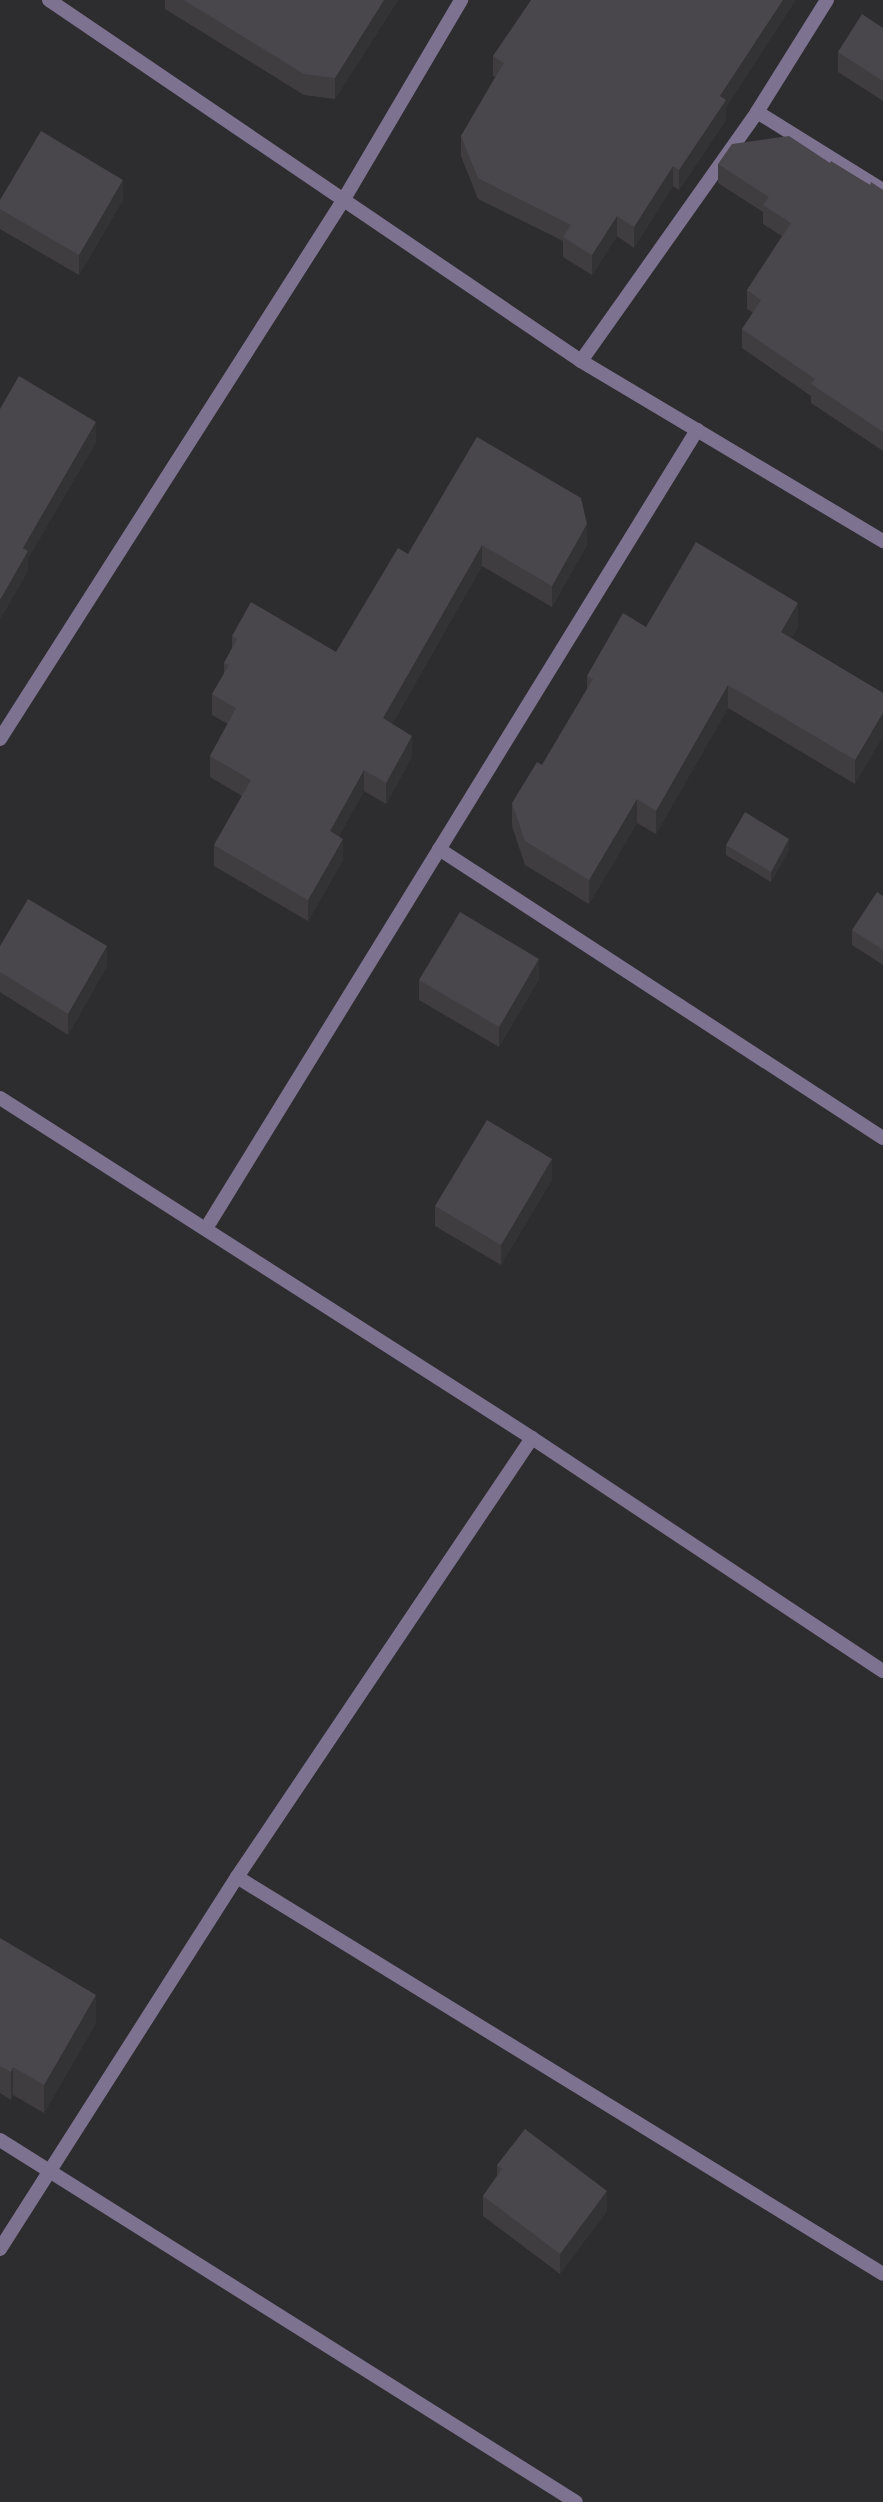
<!DOCTYPE html>
<html>
<head>
<meta charset="utf-8">
<style>
  body { margin:0 }
  #map { position:relative; width:883px; height:2502px; overflow:hidden; background:#2d2c2f; font-family:"Space Grotesk",sans-serif }
  div>[style] { position:absolute }
  .minor>* { height:14px; margin:-7px; padding:0 7px; transform-origin:7px; border-radius:7px; background:#7e7291 }
  .tertiary>* { height:14px; margin:-7px; padding:0 7px; transform-origin:7px; border-radius:7px; background:#7e7291 }
  .wall>* { inset:0; background:#3f3d40 }
  .shaded-wall>* { inset:0; background:#333234 }
  .building>* { inset:0; background:#49474b }
  span { translate:-50% -50%; white-space:nowrap; text-align:center; line-height:1.15; -webkit-text-stroke:6px #232225; paint-order:stroke }
</style>
</head>
<body>
<div id="map">
  <div class="minor">
    <i style="left:757px;top:112px;width:148px;rotate:31.8deg"></i>
    <i style="left:581px;top:361px;width:305px;rotate:-54.7deg"></i>
    <i style="left:757px;top:112px;width:132px;rotate:-58deg"></i>
    <i style="left:0;top:739px;width:640px;rotate:-57.5deg"></i>
    <i style="left:439px;top:849px;width:530px;rotate:33.06deg"></i>
    <i style="left:0;top:1098px;width:631px;rotate:32.58deg"></i>
    <i style="left:532px;top:1438px;width:421px;rotate:33.6deg"></i>
    <i style="left:210px;top:1222px;width:930px;rotate:-58.41deg"></i>
    <i style="left:237px;top:1877px;width:758px;rotate:31.57deg"></i>
    <i style="left:0;top:2140px;width:680px;rotate:32.15deg"></i>
    <i style="left:0;top:2249px;width:441px;rotate:-57.5deg"></i>
    <i style="left:237px;top:1877px;width:529px;rotate:-56.1deg"></i>
  </div>
  <div class="tertiary">
    <i style="left:49px;top:0;width:643px;rotate:34.16deg"></i>
    <i style="left:581px;top:361px;width:352px;rotate:30.8deg"></i>
    <i style="left:344px;top:199px;width:231px;rotate:-59.5deg"></i>
  </div>
  <div class="wall">
    <i style="clip-path:polygon(165px 0,398px 0,335px 99px,304px 95px,165px 9px)"></i>
    <i style="clip-path:polygon(883px 28px,883px 101px,838px 72px,838px 52px)"></i>
    <i style="clip-path:polygon(493px 56px,726px 108px,726px 120px,679px 190px,673px 186px,634px 248px,617px 236px,592px 275px,563px 257px,563px 241px,478px 199px,461px 156px,461px 136px,495px 77px,493px 76px)"></i>
    <i style="clip-path:polygon(830px 163px,870px 185px,883px 190px,883px 451px,811px 403px,811px 396px,742px 348px,742px 329px,753px 313px,747px 309px,747px 290px,782px 236px,763px 224px,763px 212px,718px 183px,718px 164px)"></i>
    <i style="clip-path:polygon(0 200px,123px 200px,79px 275px,0 229px)"></i>
    <i style="clip-path:polygon(477px 437px,587px 545px,552px 607px,482px 566px,392px 724px,412px 757px,386px 804px,364px 791px,339px 836px,343px 860px,308px 921px,214px 866px,214px 845px,242px 796px,210px 777px,210px 756px,228px 724px,212px 715px,212px 694px,224px 674px,224px 663px,232px 648px,232px 636px,336px 652px,408px 554px)"></i>
    <i style="clip-path:polygon(646px 627px,798px 627px,791px 638px,883px 693px,855px 784px,728px 708px,656px 834px,637px 823px,589px 904px,525px 865px,512px 826px,512px 803px,542px 765px,587px 689px,587px 676px)"></i>
    <i style="clip-path:polygon(726px 845px,789px 850px,771px 882px,726px 855px)"></i>
    <i style="clip-path:polygon(883px 896px,883px 965px,852px 945px,852px 930px)"></i>
    <i style="clip-path:polygon(0 946px,107px 966px,68px 1035px,0 992px)"></i>
    <i style="clip-path:polygon(539px 979px,499px 1047px,419px 1000px,419px 980px)"></i>
    <i style="clip-path:polygon(552px 1180px,501px 1265px,435px 1226px,435px 1206px)"></i>
    <i style="clip-path:polygon(0 1938px,96px 2023px,44px 2113px,13px 2095px,11px 2100px,0 2093px)"></i>
    <i style="clip-path:polygon(497px 2165px,607px 2211px,560px 2274px,483px 2216px,483px 2196px,497px 2176px)"></i>
  </div>
  <div class="shaded-wall">
    <i style="clip-path:polygon(384px 0,398px 0,335px 99px,335px 78px)"></i>
    <i style="clip-path:polygon(783px 0,796px 0,726px 108px,726px 120px,679px 190px,679px 170px,720px 96px)"></i>
    <i style="clip-path:polygon(673px 166px,673px 186px,634px 248px,634px 227px)"></i>
    <i style="clip-path:polygon(123px 180px,123px 200px,79px 275px,79px 255px)"></i>
    <i style="clip-path:polygon(617px 216px,617px 236px,592px 275px,592px 255px)"></i>
    <i style="clip-path:polygon(96px 422px,96px 443px,28px 559px,28px 571px,0 620px,0 600px,23px 548px)"></i>
    <i style="clip-path:polygon(587px 524px,587px 545px,552px 607px,552px 586px)"></i>
    <i style="clip-path:polygon(482px 545px,482px 566px,383px 739px,383px 718px)"></i>
    <i style="clip-path:polygon(798px 603px,798px 627px,781px 656px,781px 632px)"></i>
    <i style="clip-path:polygon(728px 685px,728px 708px,656px 834px,656px 811px)"></i>
    <i style="clip-path:polygon(883px 713px,883px 737px,855px 784px,855px 760px)"></i>
    <i style="clip-path:polygon(412px 736px,412px 757px,386px 804px,386px 783px)"></i>
    <i style="clip-path:polygon(364px 770px,364px 791px,330px 852px,330px 831px)"></i>
    <i style="clip-path:polygon(637px 799px,637px 823px,589px 904px,589px 880px)"></i>
    <i style="clip-path:polygon(343px 839px,343px 860px,308px 921px,308px 900px)"></i>
    <i style="clip-path:polygon(789px 839px,789px 850px,771px 882px,771px 872px)"></i>
    <i style="clip-path:polygon(107px 946px,107px 966px,68px 1035px,68px 1014px)"></i>
    <i style="clip-path:polygon(539px 959px,539px 979px,499px 1047px,499px 1027px)"></i>
    <i style="clip-path:polygon(552px 1159px,552px 1180px,501px 1265px,501px 1245px)"></i>
    <i style="clip-path:polygon(96px 1995px,96px 2023px,44px 2113px,44px 2085px)"></i>
    <i style="clip-path:polygon(13px 2067px,13px 2095px,11px 2100px,11px 2072px)"></i>
    <i style="clip-path:polygon(607px 2191px,607px 2211px,560px 2274px,560px 2254px)"></i>
  </div>
  <div class="building">
    <i style="clip-path:polygon(184px 0,384px 0,335px 78px,304px 74px)"></i>
    <i style="clip-path:polygon(531px 0,783px 0,720px 96px,726px 100px,679px 170px,673px 166px,634px 227px,617px 216px,592px 255px,563px 237px,571px 225px,478px 178px,461px 136px,504px 63px,493px 56px)"></i>
    <i style="clip-path:polygon(862px 14px,883px 28px,883px 81px,838px 52px)"></i>
    <i style="clip-path:polygon(41px 131px,123px 180px,79px 255px,0 209px,0 200px)"></i>
    <i style="clip-path:polygon(789px 136px,830px 163px,831px 161px,870px 185px,871px 182px,883px 190px,883px 432px,811px 384px,815px 379px,742px 329px,761px 300px,747px 290px,791px 223px,763px 205px,769px 197px,718px 164px,732px 144px)"></i>
    <i style="clip-path:polygon(19px 376px,96px 422px,23px 548px,28px 551px,0 600px,0 409px)"></i>
    <i style="clip-path:polygon(477px 437px,581px 498px,587px 524px,552px 586px,482px 545px,383px 718px,412px 736px,386px 783px,364px 770px,330px 831px,343px 839px,308px 900px,214px 845px,251px 780px,210px 756px,236px 708px,212px 694px,229px 665px,224px 663px,237px 639px,232px 636px,251px 602px,336px 652px,398px 548px,408px 554px)"></i>
    <i style="clip-path:polygon(696px 542px,798px 603px,781px 632px,883px 693px,883px 713px,855px 760px,728px 685px,656px 811px,637px 799px,589px 880px,525px 841px,512px 803px,537px 762px,542px 765px,593px 679px,587px 676px,623px 613px,646px 627px)"></i>
    <i style="clip-path:polygon(745px 812px,789px 839px,771px 872px,726px 845px)"></i>
    <i style="clip-path:polygon(877px 892px,883px 896px,883px 950px,852px 930px)"></i>
    <i style="clip-path:polygon(28px 899px,107px 946px,68px 1014px,0 972px,0 946px)"></i>
    <i style="clip-path:polygon(460px 912px,539px 959px,499px 1027px,419px 980px)"></i>
    <i style="clip-path:polygon(487px 1120px,552px 1159px,501px 1245px,435px 1206px)"></i>
    <i style="clip-path:polygon(0 1938px,96px 1995px,44px 2085px,13px 2067px,11px 2072px,0 2066px)"></i>
    <i style="clip-path:polygon(525px 2129px,607px 2191px,560px 2254px,483px 2196px,502px 2169px,497px 2165px)"></i>
  </div>
</div>
</body>
</html>
